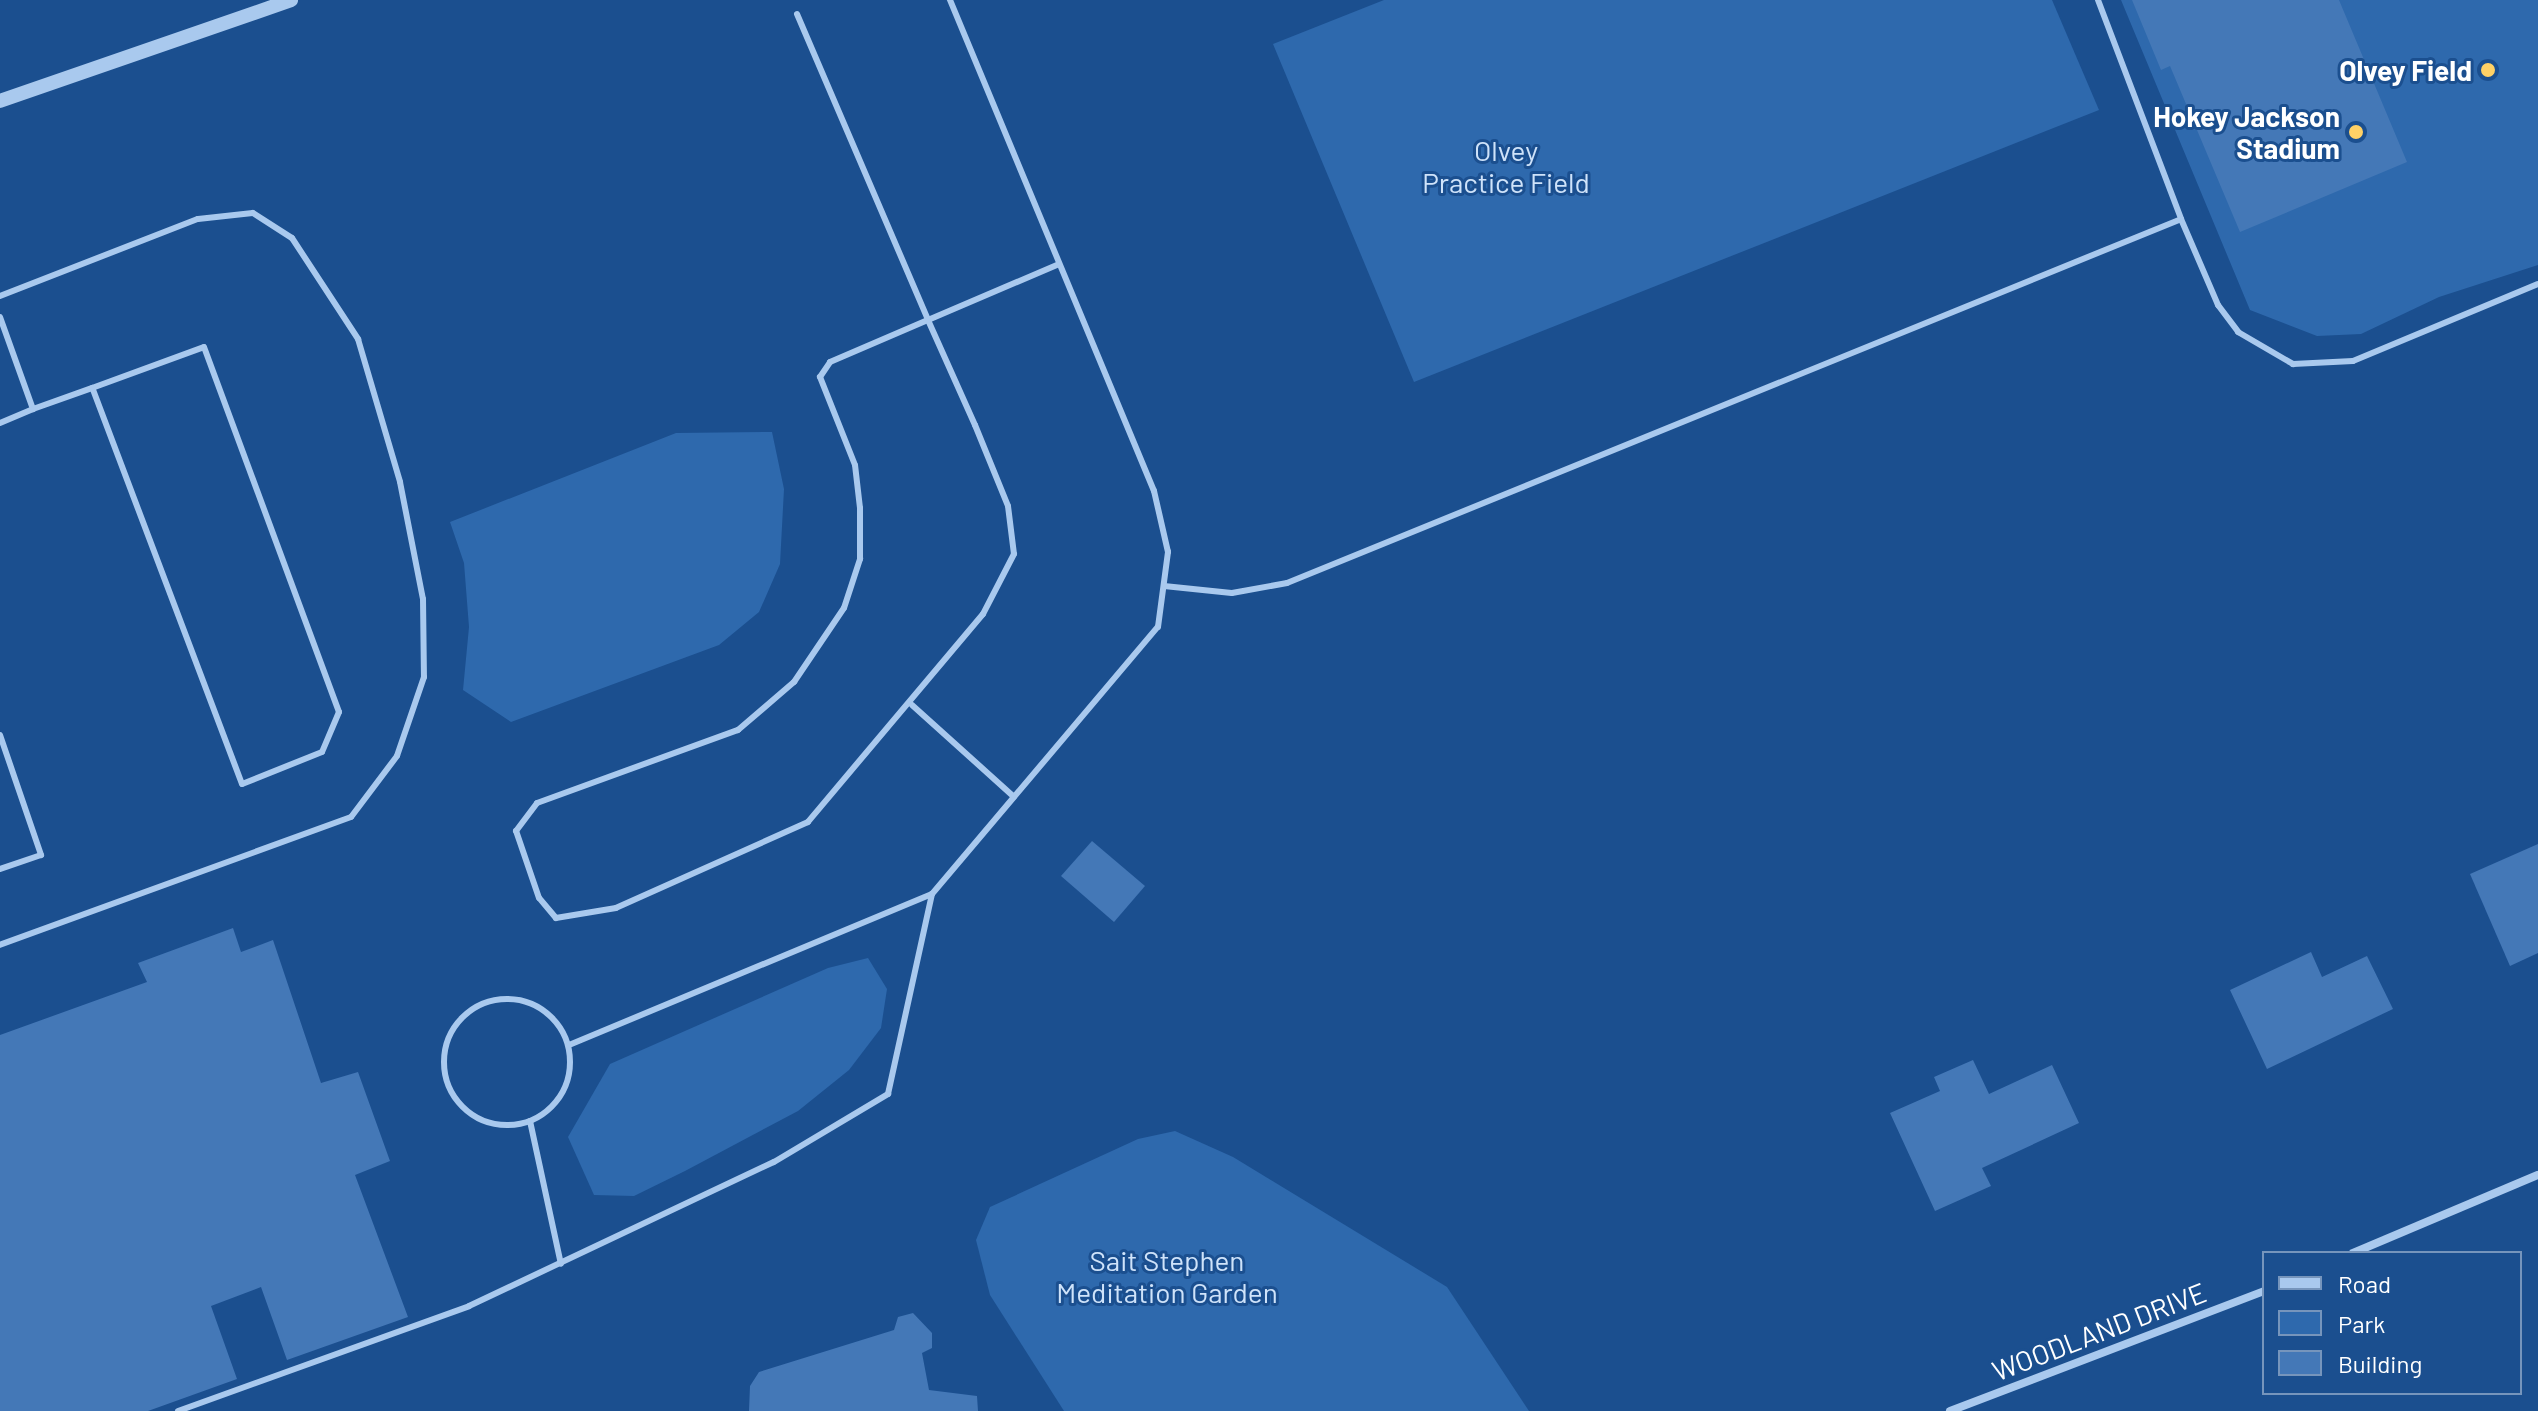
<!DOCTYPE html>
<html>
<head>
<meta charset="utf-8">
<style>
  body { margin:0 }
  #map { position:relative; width:2538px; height:1411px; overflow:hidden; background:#1b4f8f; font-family:Barlow,sans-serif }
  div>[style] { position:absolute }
  .green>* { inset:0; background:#2e69ad }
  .building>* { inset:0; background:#4478b7 }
  .service>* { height:6px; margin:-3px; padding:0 3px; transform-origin:3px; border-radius:3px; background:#a9c9ee }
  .service>.ring { margin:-3px; padding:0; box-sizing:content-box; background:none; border:6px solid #a9c9ee; border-radius:50% }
  .minor>* { height:8px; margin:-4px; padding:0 4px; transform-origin:4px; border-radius:4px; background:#a9c9ee }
  .tertiary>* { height:14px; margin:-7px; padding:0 7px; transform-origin:7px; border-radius:7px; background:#a9c9ee }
  .dots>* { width:22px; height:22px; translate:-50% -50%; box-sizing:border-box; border:4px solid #1b4f8f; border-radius:50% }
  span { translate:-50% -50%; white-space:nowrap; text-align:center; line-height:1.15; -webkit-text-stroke:6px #1b4f8f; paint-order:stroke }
  .poi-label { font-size:28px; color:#fff; font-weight:700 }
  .right { translate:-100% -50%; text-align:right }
  .park-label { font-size:28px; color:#cfe3fa }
  .street-label { font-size:28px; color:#fff }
  .legend { position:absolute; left:2262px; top:1251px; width:260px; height:144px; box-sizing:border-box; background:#1b4f8f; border:2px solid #7695bc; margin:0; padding:10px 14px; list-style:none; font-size:24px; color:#fff }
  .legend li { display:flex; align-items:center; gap:16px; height:40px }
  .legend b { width:40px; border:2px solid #7695bc }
</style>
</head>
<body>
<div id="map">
  <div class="green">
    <i style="clip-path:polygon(1384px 0,2052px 0,2099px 110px,1414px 382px,1273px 44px)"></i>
    <i style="clip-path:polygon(2121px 0,2538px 0,2538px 265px,2439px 297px,2361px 334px,2317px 336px,2250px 310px)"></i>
    <i style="clip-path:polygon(772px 432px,784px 489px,780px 564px,759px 612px,719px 645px,511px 722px,463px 690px,469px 627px,464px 563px,450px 522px,676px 433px)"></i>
    <i style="clip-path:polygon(868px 958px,887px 989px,881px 1028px,849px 1070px,798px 1111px,685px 1171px,634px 1196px,594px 1195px,568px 1137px,610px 1064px,828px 968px)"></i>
    <i style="clip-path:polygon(1175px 1131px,1233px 1157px,1447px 1287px,1529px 1411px,1064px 1411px,990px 1295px,976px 1240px,990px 1207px,1138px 1139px)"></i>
  </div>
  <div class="building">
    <i style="clip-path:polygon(2132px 0,2339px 0,2407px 162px,2240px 232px,2170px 66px,2161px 70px)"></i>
    <i style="clip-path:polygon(1092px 841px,1145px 886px,1114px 922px,1061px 876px)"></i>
    <i style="clip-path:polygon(2538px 844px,2538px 953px,2510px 966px,2470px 874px)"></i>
    <i style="clip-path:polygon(233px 928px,241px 952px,273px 940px,321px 1083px,358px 1072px,390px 1161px,355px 1175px,408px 1317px,287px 1360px,261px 1287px,211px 1306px,237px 1379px,148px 1411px,0 1411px,0 1035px,147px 982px,138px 963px)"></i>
    <i style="clip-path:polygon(2311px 952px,2322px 977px,2367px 956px,2393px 1009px,2267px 1069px,2230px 990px)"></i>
    <i style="clip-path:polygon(1973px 1060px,1989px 1094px,2052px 1065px,2079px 1123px,1982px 1168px,1991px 1186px,1935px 1211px,1890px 1113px,1940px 1091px,1934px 1077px)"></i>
    <i style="clip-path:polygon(913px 1313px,932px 1333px,932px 1348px,922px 1353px,929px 1390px,977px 1396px,978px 1411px,749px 1411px,750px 1386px,759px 1372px,894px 1330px,898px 1317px)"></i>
  </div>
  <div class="service">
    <i style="left:2098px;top:0;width:234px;rotate:69.2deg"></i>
    <i style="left:797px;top:14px;width:333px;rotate:66.8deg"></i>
    <i style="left:928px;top:320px;width:115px;rotate:65.9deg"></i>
    <i style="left:975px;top:425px;width:87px;rotate:67.8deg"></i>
    <i style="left:1008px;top:506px;width:48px;rotate:82.9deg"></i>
    <i style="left:1014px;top:554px;width:68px;rotate:117.3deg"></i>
    <i style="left:983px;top:614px;width:272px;rotate:130.1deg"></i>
    <i style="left:808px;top:822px;width:210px;rotate:155.9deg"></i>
    <i style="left:616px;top:908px;width:61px;rotate:170.5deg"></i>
    <i style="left:556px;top:918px;width:26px;rotate:-130deg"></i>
    <i style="left:539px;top:898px;width:71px;rotate:-108.9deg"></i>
    <i style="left:516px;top:831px;width:35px;rotate:-53deg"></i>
    <i style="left:537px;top:803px;width:214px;rotate:-20deg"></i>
    <i style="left:738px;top:730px;width:74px;rotate:-40.6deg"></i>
    <i style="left:794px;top:682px;width:89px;rotate:-56deg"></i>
    <i style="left:844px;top:608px;width:52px;rotate:-71.9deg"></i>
    <i style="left:860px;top:559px;width:51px;rotate:-90deg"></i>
    <i style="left:860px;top:508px;width:43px;rotate:-96.6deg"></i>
    <i style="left:855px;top:465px;width:95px;rotate:-111.7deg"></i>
    <i style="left:820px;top:377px;width:18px;rotate:-56deg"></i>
    <i style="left:830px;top:362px;width:107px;rotate:-23.2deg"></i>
    <i style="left:928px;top:320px;width:142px;rotate:-23.1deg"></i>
    <i style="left:0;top:296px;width:212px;rotate:-21.3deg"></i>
    <i style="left:198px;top:219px;width:55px;rotate:-6.2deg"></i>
    <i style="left:253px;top:213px;width:46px;rotate:32.7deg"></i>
    <i style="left:292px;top:238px;width:121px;rotate:56.8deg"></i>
    <i style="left:358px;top:339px;width:149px;rotate:73.6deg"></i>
    <i style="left:400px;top:482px;width:119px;rotate:78.9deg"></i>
    <i style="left:423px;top:599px;width:78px;rotate:89.3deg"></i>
    <i style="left:424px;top:677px;width:83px;rotate:108.9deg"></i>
    <i style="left:397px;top:756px;width:76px;rotate:127deg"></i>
    <i style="left:351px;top:817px;width:374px;rotate:160deg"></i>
    <i style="left:0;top:317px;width:98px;rotate:70.3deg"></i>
    <i style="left:0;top:423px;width:36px;rotate:-23deg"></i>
    <i style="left:33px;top:409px;width:63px;rotate:-19.6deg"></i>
    <i style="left:92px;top:388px;width:119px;rotate:-20.1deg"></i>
    <i style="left:204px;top:347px;width:389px;rotate:69.7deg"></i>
    <i style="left:339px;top:712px;width:43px;rotate:113deg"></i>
    <i style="left:322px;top:752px;width:86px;rotate:158.2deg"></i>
    <i style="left:242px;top:784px;width:423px;rotate:-110.7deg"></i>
    <i style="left:1164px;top:586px;width:68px;rotate:5.9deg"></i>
    <i style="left:1232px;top:593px;width:56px;rotate:-10.3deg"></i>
    <i style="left:1287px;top:583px;width:965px;rotate:-22.15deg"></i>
    <i style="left:2181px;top:219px;width:94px;rotate:66.7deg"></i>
    <i style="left:2218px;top:305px;width:34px;rotate:53deg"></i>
    <i style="left:2238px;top:332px;width:64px;rotate:30.2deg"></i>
    <i style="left:2293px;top:364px;width:60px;rotate:-2.9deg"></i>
    <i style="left:2353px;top:361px;width:200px;rotate:-22.6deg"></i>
    <i style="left:912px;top:705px;width:137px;rotate:42deg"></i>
    <i style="left:0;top:735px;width:127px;rotate:71.1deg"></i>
    <i style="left:41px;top:855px;width:43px;rotate:161.1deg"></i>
    <i class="ring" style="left:444px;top:999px;width:120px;height:120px"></i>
    <i style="left:569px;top:1045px;width:393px;rotate:-22.6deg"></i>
    <i style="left:932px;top:894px;width:350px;rotate:-49.8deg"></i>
    <i style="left:1158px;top:627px;width:76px;rotate:-82.4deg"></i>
    <i style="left:1168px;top:552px;width:63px;rotate:-102.9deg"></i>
    <i style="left:1154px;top:491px;width:532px;rotate:-112.56deg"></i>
    <i style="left:530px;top:1121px;width:146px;rotate:77.8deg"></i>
    <i style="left:178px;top:1411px;width:309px;rotate:-19.8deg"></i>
    <i style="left:469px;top:1306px;width:337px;rotate:-25.3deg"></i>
    <i style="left:774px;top:1162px;width:133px;rotate:-30.8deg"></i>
    <i style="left:888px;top:1094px;width:205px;rotate:-77.6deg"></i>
  </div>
  <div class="minor">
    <i style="left:2353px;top:1253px;width:201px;rotate:-22.9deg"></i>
    <i style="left:1950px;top:1411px;width:336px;rotate:-20.9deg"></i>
  </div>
  <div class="tertiary">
    <i style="left:0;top:101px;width:308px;rotate:-19.1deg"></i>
  </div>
  <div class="dots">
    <i style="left:2488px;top:70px;background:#ffd166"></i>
    <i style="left:2356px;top:132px;background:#ffd166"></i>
  </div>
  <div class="poi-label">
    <span class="right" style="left:2472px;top:70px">Olvey Field</span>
    <span class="right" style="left:2340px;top:132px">Hokey Jackson<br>Stadium</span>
  </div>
  <div class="park-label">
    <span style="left:1506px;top:166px">Olvey<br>Practice Field</span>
    <span style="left:1167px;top:1276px">Sait Stephen<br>Meditation Garden</span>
  </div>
  <div class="street-label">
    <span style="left:2099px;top:1331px;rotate:-21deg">WOODLAND DRIVE</span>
  </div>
  <ul class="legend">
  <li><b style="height:10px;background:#a9c9ee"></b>Road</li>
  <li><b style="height:22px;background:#2e69ad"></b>Park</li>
  <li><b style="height:22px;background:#4478b7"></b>Building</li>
  </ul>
</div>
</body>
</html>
